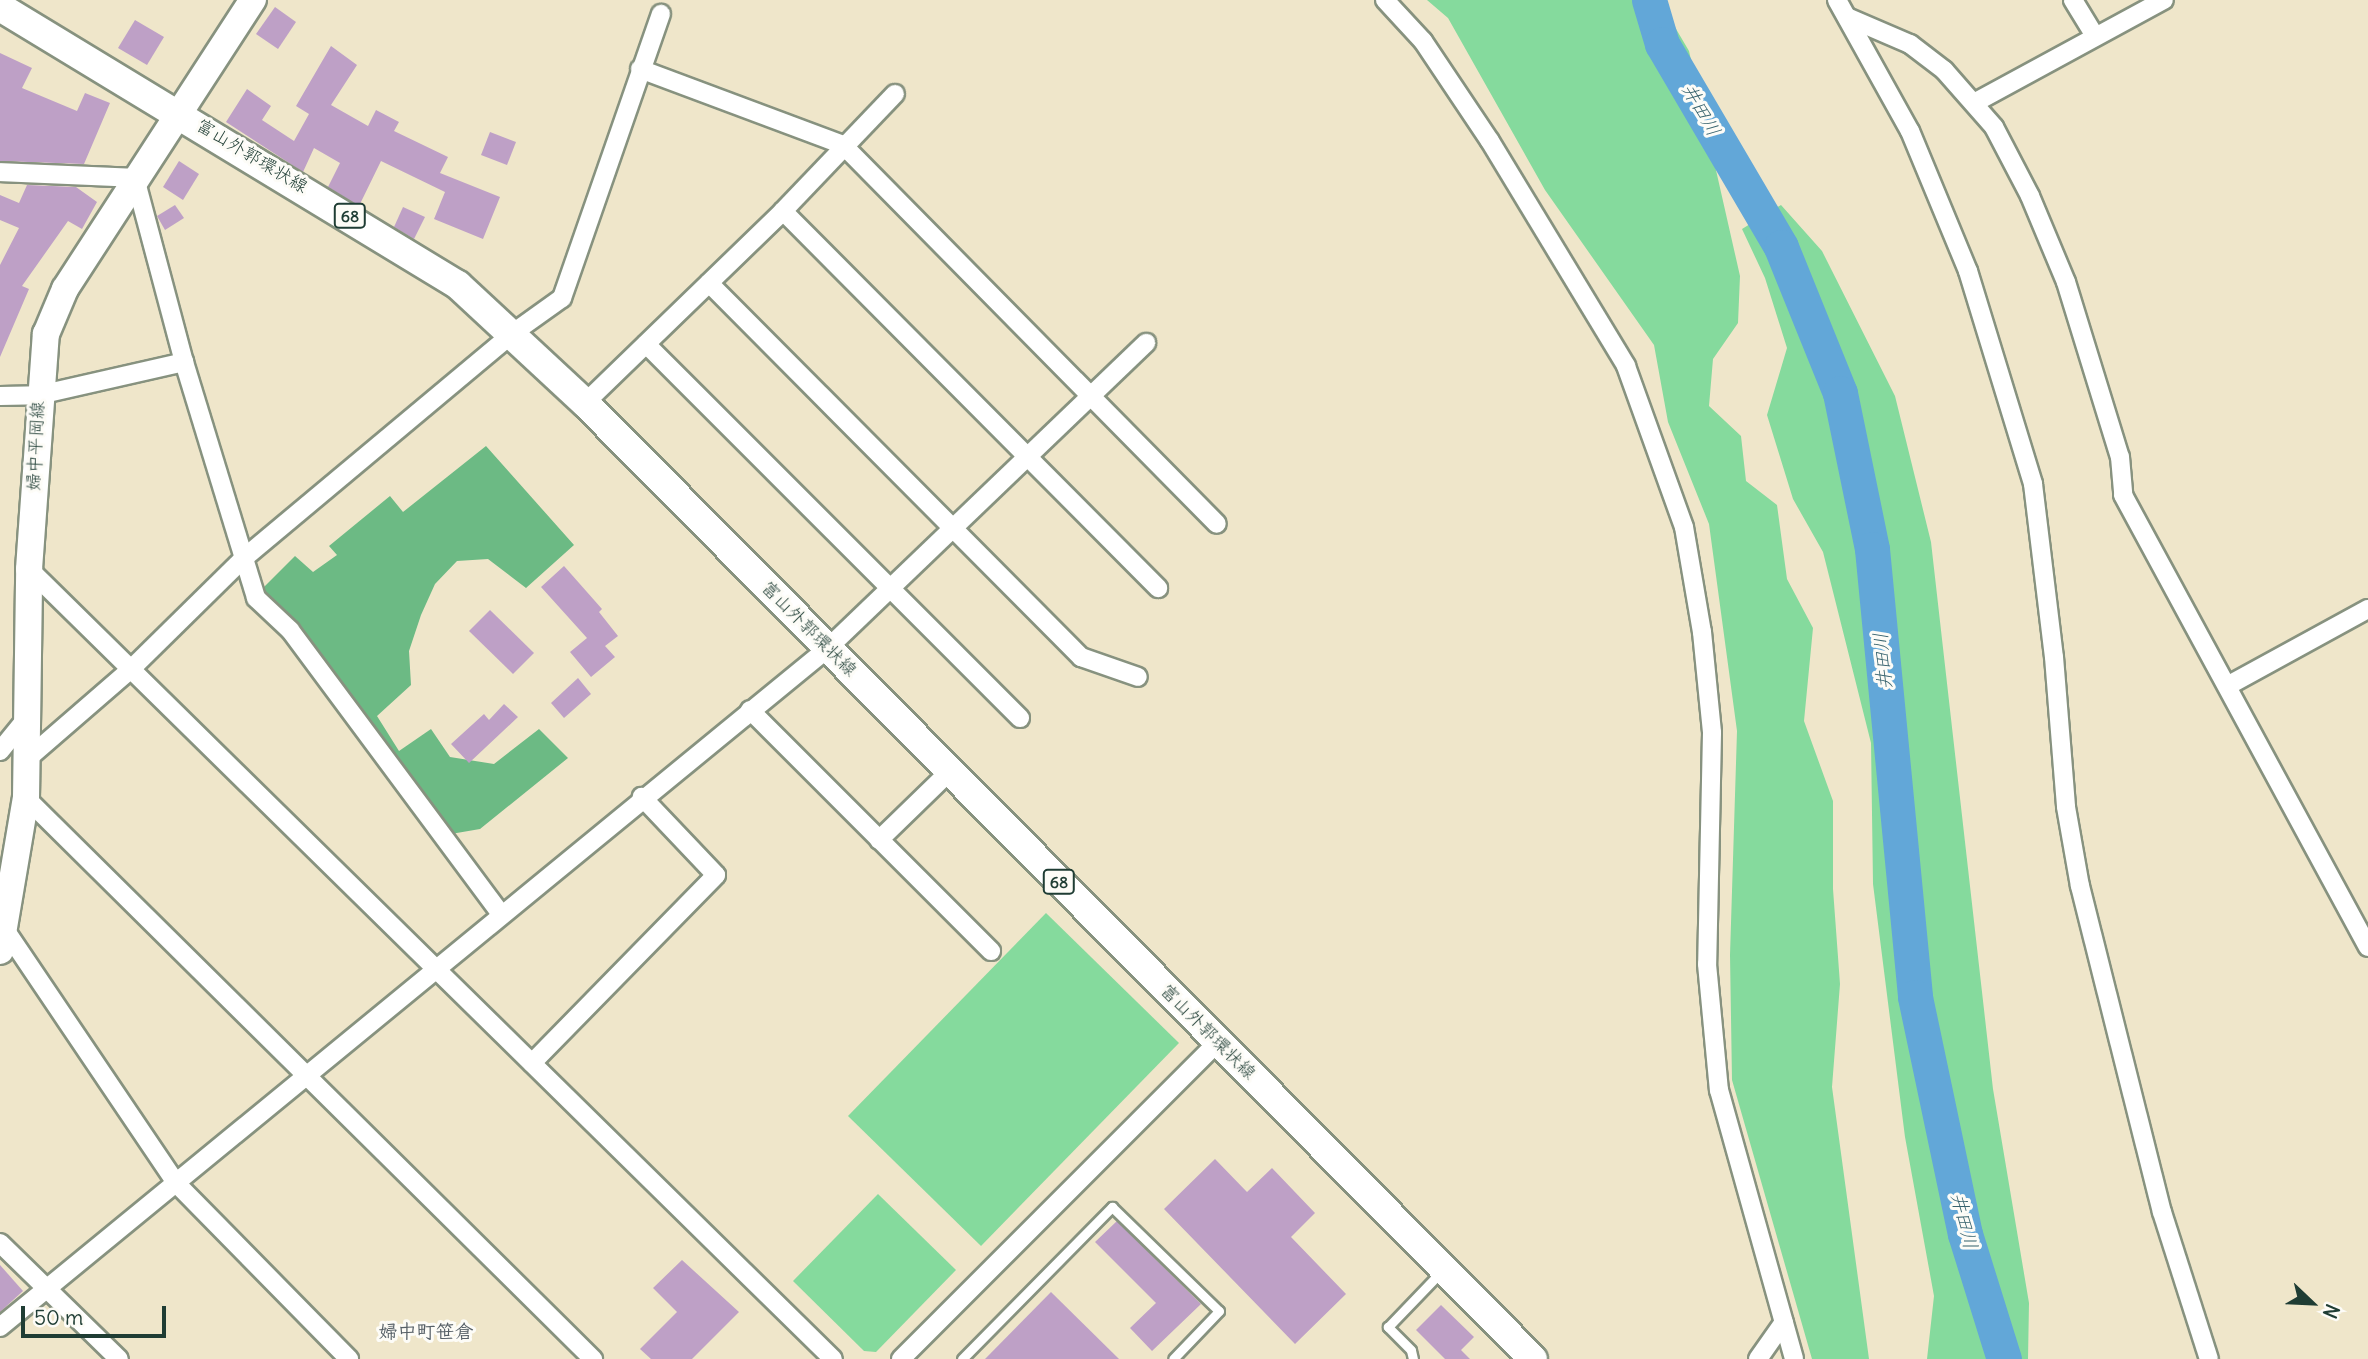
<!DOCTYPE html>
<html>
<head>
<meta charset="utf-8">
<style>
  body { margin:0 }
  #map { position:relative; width:2368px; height:1359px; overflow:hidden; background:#efe6ca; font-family:Delius,"Klee One",sans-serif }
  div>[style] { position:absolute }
  .green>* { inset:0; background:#85da9d }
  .forest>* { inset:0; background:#6cba84 }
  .river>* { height:35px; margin:-17.5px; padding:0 17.5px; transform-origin:17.5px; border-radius:17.5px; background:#62a7d8 }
  .building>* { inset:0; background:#bea0c6 }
  .roads { filter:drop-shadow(2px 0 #87927f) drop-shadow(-2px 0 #87927f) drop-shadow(0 2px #87927f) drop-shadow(0 -2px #87927f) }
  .lane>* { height:9px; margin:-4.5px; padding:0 4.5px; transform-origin:4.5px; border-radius:4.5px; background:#fff }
  .street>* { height:18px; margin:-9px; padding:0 9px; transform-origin:9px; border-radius:9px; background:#fff }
  .secondary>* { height:26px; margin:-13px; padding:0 13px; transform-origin:13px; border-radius:13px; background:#fff }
  .primary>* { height:28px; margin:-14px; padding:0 14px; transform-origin:14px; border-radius:14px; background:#fff }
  span { translate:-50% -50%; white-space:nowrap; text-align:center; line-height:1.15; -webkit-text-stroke:6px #fdfcf7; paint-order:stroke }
  .shield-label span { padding:2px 5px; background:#fdfcf7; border:2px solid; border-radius:5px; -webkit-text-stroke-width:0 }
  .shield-label { font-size:16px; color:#1f3d34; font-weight:700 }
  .street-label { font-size:18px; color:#1f3d34 }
  .water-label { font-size:19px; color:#36626d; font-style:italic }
  .neighbourhood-label { font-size:19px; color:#576067; font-weight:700 }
  .north { position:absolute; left:2277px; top:1268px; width:70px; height:70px; -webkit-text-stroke:5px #fdfcf7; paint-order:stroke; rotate:113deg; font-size:19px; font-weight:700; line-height:28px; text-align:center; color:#1f3d34 }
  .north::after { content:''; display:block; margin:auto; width:24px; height:32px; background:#1f3d34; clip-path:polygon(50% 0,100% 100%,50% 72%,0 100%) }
  .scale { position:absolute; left:21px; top:1306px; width:145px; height:32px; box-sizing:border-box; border:4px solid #1f3d34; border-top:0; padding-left:9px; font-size:21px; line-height:24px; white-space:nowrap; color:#1f3d34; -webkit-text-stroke:5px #fdfcf7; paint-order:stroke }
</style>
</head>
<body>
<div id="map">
  <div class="green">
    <i style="clip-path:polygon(1427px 0,1659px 0,1689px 51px,1740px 276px,1738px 323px,1713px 359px,1709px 406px,1741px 436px,1746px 481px,1777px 505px,1787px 579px,1813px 628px,1804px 721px,1833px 801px,1833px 889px,1840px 984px,1832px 1087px,1869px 1359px,1812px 1359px,1732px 1080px,1730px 955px,1737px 731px,1709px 524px,1668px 422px,1654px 345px,1545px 190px,1448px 18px)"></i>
    <i style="clip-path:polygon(1781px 205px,1822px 251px,1895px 396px,1931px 542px,1993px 1089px,2029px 1303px,2028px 1359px,1927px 1359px,1934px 1296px,1905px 1137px,1873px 884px,1871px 743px,1823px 552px,1793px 499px,1767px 415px,1787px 348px,1765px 278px,1742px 229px)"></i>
    <i style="clip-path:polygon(1046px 913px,1179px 1043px,981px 1246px,848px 1116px)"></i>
    <i style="clip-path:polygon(878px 1194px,956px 1270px,876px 1352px,864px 1351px,793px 1281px)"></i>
  </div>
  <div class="forest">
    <i style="clip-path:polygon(486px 446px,574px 545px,526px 588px,488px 559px,457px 561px,435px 584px,421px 615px,409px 651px,411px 685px,377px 716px,399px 751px,431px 729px,450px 757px,494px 764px,539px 729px,568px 758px,480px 829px,445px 835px,263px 611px,260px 591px,295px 556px,313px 572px,337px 555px,329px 546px,390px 496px,403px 512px)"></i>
  </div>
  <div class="river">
    <i style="left:1649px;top:0;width:46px;rotate:73.5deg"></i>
    <i style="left:1662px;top:44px;width:235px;rotate:59.6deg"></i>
    <i style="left:1781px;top:247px;width:157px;rotate:68deg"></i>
    <i style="left:1840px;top:393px;width:159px;rotate:78.4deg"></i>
    <i style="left:1872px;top:549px;width:450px;rotate:84.5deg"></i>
    <i style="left:1915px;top:997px;width:242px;rotate:78.1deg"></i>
    <i style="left:1965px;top:1234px;width:131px;rotate:72.7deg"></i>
  </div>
  <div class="building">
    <i style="clip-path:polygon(275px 7px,296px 22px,278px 49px,256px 34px)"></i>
    <i style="clip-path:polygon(135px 20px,164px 37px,147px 65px,118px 48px)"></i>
    <i style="clip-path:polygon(331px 46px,357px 65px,331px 105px,368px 126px,376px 110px,399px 122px,394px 131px,448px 157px,440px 173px,500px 197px,483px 239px,434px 219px,445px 192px,381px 161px,359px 206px,328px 187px,340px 163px,314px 148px,303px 172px,226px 122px,247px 89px,271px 106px,262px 120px,294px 141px,309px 114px,296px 106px)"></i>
    <i style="clip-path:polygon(0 53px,32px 68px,22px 88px,77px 111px,85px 93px,110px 103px,84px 164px,0 161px)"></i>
    <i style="clip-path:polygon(490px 132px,516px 142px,507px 165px,481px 155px)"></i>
    <i style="clip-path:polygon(179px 161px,199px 174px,183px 200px,163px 187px)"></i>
    <i style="clip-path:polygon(27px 185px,76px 187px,97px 202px,82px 229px,68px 221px,22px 286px,29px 289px,0 357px,0 265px,19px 228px,0 220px,0 195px,19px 203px)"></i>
    <i style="clip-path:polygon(175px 205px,184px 218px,165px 230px,157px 216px)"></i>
    <i style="clip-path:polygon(403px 207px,425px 217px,414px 239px,394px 227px)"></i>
    <i style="clip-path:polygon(564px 566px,602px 609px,599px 612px,618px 636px,605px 646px,615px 657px,591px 677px,570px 652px,587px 638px,541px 587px)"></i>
    <i style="clip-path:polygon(490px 610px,534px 653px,513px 674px,469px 631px)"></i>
    <i style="clip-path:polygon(578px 678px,591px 694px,564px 718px,551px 703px)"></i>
    <i style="clip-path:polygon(504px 704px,518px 717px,469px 763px,451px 744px,484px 714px,489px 720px)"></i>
    <i style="clip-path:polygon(1215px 1159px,1247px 1192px,1272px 1168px,1315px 1213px,1291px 1237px,1346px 1294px,1295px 1344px,1164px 1209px)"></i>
    <i style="clip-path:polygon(1117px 1221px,1201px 1304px,1152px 1351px,1130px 1328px,1156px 1303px,1095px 1242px)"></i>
    <i style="clip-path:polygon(682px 1260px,739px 1312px,692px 1359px,651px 1359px,640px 1349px,677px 1312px,653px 1288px)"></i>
    <i style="clip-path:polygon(0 1265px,23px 1291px,0 1312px)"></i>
    <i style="clip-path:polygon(1051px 1292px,1119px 1359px,985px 1359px)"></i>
    <i style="clip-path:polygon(1441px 1305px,1474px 1337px,1461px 1350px,1470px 1359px,1445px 1359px,1416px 1330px)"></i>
  </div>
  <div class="roads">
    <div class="lane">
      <i style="left:962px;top:1359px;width:214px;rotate:-45.4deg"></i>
      <i style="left:1112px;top:1207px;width:149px;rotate:44.2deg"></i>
      <i style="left:1219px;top:1311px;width:66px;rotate:133.8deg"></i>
      <i style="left:1413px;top:1359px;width:9px;rotate:-103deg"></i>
      <i style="left:1411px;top:1350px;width:33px;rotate:-135deg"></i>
      <i style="left:1388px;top:1327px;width:76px;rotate:-46.1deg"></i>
    </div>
    <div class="street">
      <i style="left:1385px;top:0;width:56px;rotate:47.2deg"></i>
      <i style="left:1423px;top:41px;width:120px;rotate:56.2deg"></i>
      <i style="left:1490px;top:141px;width:263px;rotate:58.8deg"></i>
      <i style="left:1626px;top:366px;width:171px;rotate:70.2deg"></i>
      <i style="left:1684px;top:527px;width:107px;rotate:80.3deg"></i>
      <i style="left:1702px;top:632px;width:101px;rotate:84.3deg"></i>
      <i style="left:1712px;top:733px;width:231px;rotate:91.2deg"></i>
      <i style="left:1707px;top:964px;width:127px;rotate:84.6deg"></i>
      <i style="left:1719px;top:1090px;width:279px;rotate:74.4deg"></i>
      <i style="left:1837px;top:0;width:150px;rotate:60.9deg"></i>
      <i style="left:1910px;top:131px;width:152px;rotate:67.5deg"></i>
      <i style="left:1968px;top:271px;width:223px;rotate:73deg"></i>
      <i style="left:2033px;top:484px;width:174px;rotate:83.1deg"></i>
      <i style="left:2054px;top:657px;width:150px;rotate:85.4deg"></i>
      <i style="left:2066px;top:807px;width:80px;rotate:80deg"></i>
      <i style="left:2080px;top:886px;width:336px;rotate:75.9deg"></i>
      <i style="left:2162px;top:1212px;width:154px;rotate:72.3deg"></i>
      <i style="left:2073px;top:0;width:42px;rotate:58.6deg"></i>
      <i style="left:1847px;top:17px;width:69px;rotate:23.2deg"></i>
      <i style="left:1910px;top:44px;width:43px;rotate:37.4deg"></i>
      <i style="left:1944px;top:70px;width:76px;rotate:48.7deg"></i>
      <i style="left:1994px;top:127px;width:78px;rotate:62.4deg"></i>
      <i style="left:2030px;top:196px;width:93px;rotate:67.3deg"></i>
      <i style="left:2066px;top:282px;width:183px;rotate:72.9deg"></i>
      <i style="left:2120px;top:457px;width:38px;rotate:85deg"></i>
      <i style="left:2123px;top:495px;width:514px;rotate:61.54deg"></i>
      <i style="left:640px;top:69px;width:217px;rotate:20.5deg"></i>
      <i style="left:843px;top:145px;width:532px;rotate:45.38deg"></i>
      <i style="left:1974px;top:103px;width:216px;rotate:-28.5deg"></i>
      <i style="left:0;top:172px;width:135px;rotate:2.5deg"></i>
      <i style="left:135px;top:178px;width:190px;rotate:75.1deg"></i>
      <i style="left:184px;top:362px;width:247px;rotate:73deg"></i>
      <i style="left:256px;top:598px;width:47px;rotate:43.3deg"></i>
      <i style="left:290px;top:630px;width:352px;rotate:53.4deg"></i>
      <i style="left:783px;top:211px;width:532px;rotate:45.15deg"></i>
      <i style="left:709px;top:283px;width:528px;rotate:45.15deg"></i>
      <i style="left:1081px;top:657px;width:60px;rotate:19.3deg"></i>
      <i style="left:646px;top:344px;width:529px;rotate:45deg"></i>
      <i style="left:0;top:396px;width:39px;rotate:-1deg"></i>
      <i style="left:39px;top:395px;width:149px;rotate:-12.8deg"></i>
      <i style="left:585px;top:403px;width:276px;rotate:-44.1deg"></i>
      <i style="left:783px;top:211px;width:162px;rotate:-46.3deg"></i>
      <i style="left:29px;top:569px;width:1127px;rotate:44.5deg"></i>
      <i style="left:2229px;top:685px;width:158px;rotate:-28.7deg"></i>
      <i style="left:750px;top:710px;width:341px;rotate:45deg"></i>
      <i style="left:0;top:751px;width:41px;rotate:-50.9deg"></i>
      <i style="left:26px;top:760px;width:139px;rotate:-40.9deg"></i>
      <i style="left:131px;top:669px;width:158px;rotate:-44.5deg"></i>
      <i style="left:244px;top:558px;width:351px;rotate:-39.9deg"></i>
      <i style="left:513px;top:333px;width:60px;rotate:-35.5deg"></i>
      <i style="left:562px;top:298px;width:301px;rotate:-70.8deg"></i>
      <i style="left:26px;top:798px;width:798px;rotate:44.7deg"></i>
      <i style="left:879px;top:840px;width:98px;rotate:-44.2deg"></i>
      <i style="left:2px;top:925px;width:311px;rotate:56deg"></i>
      <i style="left:176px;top:1183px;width:247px;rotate:45.5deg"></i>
      <i style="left:532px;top:1063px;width:263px;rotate:-45.6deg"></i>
      <i style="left:716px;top:875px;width:108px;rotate:-133.5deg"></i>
      <i style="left:0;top:1243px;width:166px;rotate:44.3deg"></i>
      <i style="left:0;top:1327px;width:1071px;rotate:-39.35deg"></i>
      <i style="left:828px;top:648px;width:441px;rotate:-43.8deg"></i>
      <i style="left:901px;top:1359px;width:448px;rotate:-45deg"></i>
      <i style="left:1758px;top:1359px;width:45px;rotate:-54.9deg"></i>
    </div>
    <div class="secondary">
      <i style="left:0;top:951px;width:155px;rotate:-80.4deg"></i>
      <i style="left:26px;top:798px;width:229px;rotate:-89.2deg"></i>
      <i style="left:29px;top:569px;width:236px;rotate:-85.9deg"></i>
      <i style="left:46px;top:334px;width:49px;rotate:-67.1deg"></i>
      <i style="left:65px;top:289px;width:345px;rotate:-57deg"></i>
    </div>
    <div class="primary">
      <i style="left:0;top:7px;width:536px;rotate:31.26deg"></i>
      <i style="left:458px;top:285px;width:173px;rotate:42.9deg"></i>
      <i style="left:585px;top:403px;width:1346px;rotate:45.24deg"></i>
    </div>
  </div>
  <div class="shield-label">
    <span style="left:350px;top:216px">68</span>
    <span style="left:1059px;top:882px">68</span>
  </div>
  <div class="street-label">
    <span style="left:252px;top:156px;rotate:31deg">富山外郭環状線</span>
    <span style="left:36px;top:446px;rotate:-87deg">婦中平岡線</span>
    <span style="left:809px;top:629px;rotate:45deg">富山外郭環状線</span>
    <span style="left:1208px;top:1032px;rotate:45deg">富山外郭環状線</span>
  </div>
  <div class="water-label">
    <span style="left:1701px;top:110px;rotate:60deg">井田川</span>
    <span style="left:1883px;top:661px;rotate:-95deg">井田川</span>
    <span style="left:1964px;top:1221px;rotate:76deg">井田川</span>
  </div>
  <div class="neighbourhood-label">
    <span style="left:426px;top:1332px">婦中町笹倉</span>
  </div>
  <div class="north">N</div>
  <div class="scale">50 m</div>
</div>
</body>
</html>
